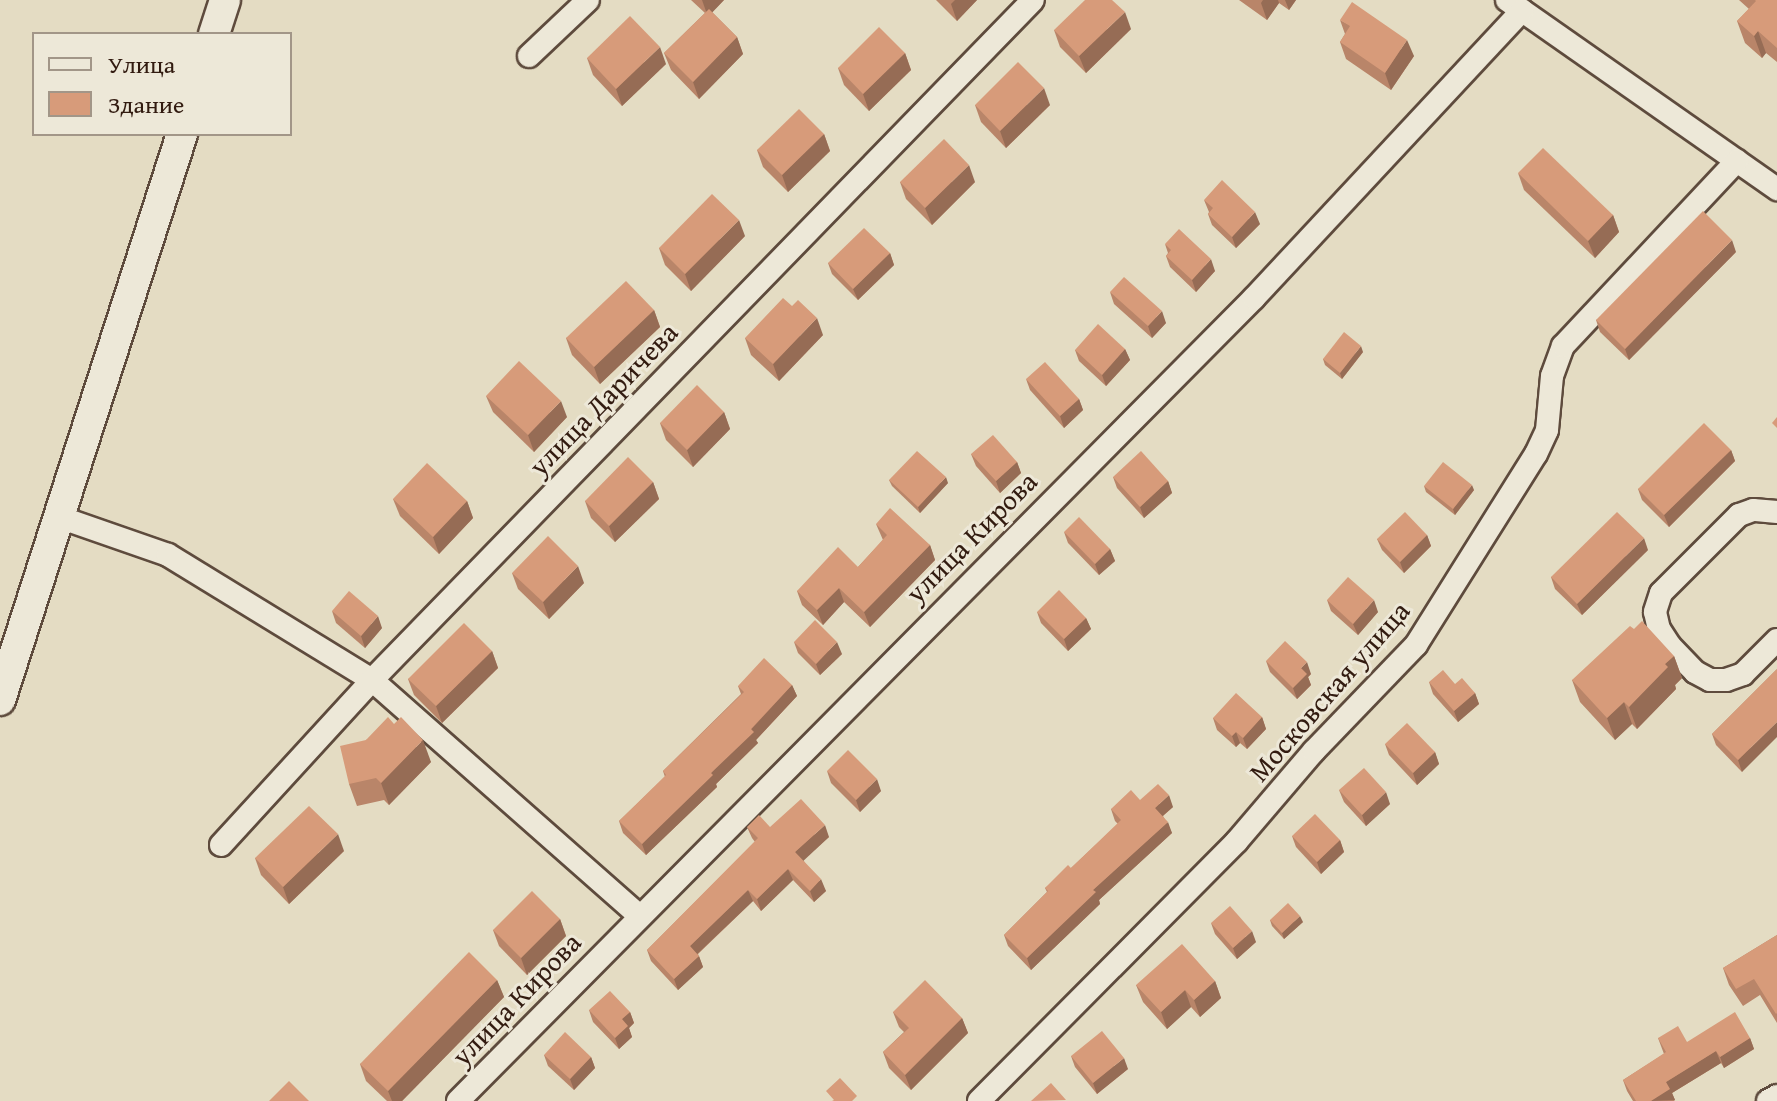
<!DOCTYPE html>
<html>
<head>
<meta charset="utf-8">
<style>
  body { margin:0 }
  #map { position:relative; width:1777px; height:1101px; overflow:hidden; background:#e4dcc3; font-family:"Gentium Book Plus",serif }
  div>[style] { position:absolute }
  .roads { filter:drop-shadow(2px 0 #5e4b3d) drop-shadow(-2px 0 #5e4b3d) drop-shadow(0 2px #5e4b3d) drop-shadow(0 -2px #5e4b3d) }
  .street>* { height:22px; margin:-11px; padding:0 11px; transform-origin:11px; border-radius:11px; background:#ede8d8 }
  .secondary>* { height:30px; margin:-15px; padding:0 15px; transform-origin:15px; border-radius:15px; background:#ede8d8 }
  .wall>* { inset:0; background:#b98569 }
  .shaded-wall>* { inset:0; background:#966c55 }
  .building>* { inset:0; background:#d79b7a }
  span { translate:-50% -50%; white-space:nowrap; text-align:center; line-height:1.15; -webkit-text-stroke:6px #ede8d8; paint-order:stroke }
  .street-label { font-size:28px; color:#321b10 }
  .legend { position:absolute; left:32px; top:32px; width:260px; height:104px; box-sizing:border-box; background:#ede8d8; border:2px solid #a29688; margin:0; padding:10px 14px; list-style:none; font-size:24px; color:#321b10 }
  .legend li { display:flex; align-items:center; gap:16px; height:40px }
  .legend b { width:40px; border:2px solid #a29688 }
</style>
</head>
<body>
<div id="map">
  <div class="roads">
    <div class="street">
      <i style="left:1507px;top:0;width:330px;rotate:35deg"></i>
      <i style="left:529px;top:56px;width:81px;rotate:-43.5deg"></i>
      <i style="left:1777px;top:512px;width:24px;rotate:-175deg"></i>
      <i style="left:1753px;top:510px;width:15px;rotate:160deg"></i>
      <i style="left:1739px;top:515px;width:110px;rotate:135deg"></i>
      <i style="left:1661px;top:593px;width:20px;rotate:108deg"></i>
      <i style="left:1655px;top:612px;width:17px;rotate:77deg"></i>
      <i style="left:1659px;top:629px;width:20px;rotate:57deg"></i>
      <i style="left:1670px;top:646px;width:36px;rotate:46deg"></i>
      <i style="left:1695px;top:672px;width:17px;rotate:28deg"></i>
      <i style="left:1710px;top:680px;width:16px"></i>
      <i style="left:1726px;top:680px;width:18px;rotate:-19deg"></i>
      <i style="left:1743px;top:674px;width:48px;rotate:-45deg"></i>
      <i style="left:59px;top:517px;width:115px;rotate:19.2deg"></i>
      <i style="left:168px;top:555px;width:239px;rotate:31.5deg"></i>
      <i style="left:372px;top:680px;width:356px;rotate:41.4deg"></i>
      <i style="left:221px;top:845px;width:224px;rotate:-47.5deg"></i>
      <i style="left:372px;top:680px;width:948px;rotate:-45.81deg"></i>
      <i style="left:458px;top:1101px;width:1131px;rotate:-45.25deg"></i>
      <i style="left:1254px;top:298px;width:393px;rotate:-47deg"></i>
      <i style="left:979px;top:1101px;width:366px;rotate:-45.2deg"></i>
      <i style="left:1237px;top:841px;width:118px;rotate:-49.5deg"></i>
      <i style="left:1314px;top:751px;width:147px;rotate:-46.1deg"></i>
      <i style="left:1416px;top:645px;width:226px;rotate:-57.9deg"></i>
      <i style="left:1536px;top:454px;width:26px;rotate:-65deg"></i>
      <i style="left:1547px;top:430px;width:54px;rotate:-84.7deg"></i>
      <i style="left:1552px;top:376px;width:32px;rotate:-70deg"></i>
      <i style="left:1563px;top:346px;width:254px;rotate:-46.8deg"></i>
      <i style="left:1768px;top:1101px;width:10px;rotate:-29deg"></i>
    </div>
    <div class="secondary">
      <i style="left:214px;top:34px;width:36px;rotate:-72deg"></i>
      <i style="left:0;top:700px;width:595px;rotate:-72.17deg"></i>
    </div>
  </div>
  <div class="wall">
    <i style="clip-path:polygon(691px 0,724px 0,712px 12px,737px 37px,743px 54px,699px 99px,671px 70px,664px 53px,705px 13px)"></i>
    <i style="clip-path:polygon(936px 0,977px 0,957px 21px)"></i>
    <i style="clip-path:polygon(1239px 0,1296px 0,1289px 10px,1279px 3px,1267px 20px)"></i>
    <i style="clip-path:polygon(1739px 0,1777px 0,1777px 62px,1766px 53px,1762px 58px,1745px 43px,1737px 21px,1749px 9px)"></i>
    <i style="clip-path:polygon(1340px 20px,1414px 56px,1391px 90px,1346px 59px,1340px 42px,1345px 34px)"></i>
    <i style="clip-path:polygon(1131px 29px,1086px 73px,1060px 47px,1054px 30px)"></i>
    <i style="clip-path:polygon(905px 53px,911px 70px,869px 111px,844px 85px,838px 68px)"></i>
    <i style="clip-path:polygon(587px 58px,666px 64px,622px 106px,593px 75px)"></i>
    <i style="clip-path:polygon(975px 105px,1050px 105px,1006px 148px,981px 122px)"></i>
    <i style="clip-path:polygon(824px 134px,830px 151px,788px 192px,763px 167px,757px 150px)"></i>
    <i style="clip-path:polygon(1518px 173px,1613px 215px,1619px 232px,1595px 258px,1524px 190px)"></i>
    <i style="clip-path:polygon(900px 182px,975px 182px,932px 225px,906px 199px)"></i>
    <i style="clip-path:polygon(1204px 200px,1260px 224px,1236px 248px,1212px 225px,1208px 214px,1209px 212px)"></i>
    <i style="clip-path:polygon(745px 236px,691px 291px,665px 265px,659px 248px)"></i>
    <i style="clip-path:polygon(1165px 244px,1215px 271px,1196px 292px,1170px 267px,1166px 256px,1168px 253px)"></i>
    <i style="clip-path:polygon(1736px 252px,1629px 360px,1600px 332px,1596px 320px)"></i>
    <i style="clip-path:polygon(890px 253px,894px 265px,858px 300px,832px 274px,828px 263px)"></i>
    <i style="clip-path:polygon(1110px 292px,1166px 323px,1152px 338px,1114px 304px)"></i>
    <i style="clip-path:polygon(654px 310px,660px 327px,600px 384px,572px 355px,566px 338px)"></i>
    <i style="clip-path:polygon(823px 335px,779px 381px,751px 355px,745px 338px)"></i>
    <i style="clip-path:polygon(1125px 349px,1130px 360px,1106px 386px,1079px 361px,1075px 350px)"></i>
    <i style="clip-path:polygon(1363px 352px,1342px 379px,1325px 365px,1323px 359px)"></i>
    <i style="clip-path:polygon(1026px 379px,1079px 399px,1083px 410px,1064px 428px,1030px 390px)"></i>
    <i style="clip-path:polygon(486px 396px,567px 417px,534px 452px,493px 412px)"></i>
    <i style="clip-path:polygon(724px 412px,730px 429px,693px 467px,666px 440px,660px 423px)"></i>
    <i style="clip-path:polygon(1731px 450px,1735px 461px,1669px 527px,1642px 500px,1638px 489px)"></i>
    <i style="clip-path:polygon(971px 454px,1017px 462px,1021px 473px,1000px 493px,976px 466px)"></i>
    <i style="clip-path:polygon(1113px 477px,1168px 481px,1172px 493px,1144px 518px,1117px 488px)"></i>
    <i style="clip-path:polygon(889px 480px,948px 483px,920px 513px,892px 486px)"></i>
    <i style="clip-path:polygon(653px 482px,659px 499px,615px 542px,591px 518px,585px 501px)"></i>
    <i style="clip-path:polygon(1424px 486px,1474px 490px,1455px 515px,1426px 492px)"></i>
    <i style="clip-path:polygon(393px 499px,467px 501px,473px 518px,439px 554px,400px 516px)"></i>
    <i style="clip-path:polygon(876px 524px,930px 545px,935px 560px,870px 627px,844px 602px,823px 625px,802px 605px,797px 591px,858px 567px,883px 540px)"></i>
    <i style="clip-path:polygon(1064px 532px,1110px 549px,1115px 561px,1099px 575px,1068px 543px)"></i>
    <i style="clip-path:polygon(1427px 535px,1431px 546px,1404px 573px,1382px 550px,1377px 539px)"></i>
    <i style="clip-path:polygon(1648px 550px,1582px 615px,1555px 589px,1551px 577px)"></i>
    <i style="clip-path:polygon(512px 573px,584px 583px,549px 619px,518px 589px)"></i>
    <i style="clip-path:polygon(1327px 600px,1378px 612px,1358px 635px,1331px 611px)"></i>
    <i style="clip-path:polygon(332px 611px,382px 628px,365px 648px,336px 623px)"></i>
    <i style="clip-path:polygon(1037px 612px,1086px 618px,1091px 629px,1068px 651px,1041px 623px)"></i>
    <i style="clip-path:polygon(794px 642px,842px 654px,820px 675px,798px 653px)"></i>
    <i style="clip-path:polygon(492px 651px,498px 668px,442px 723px,414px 695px,408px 679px)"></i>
    <i style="clip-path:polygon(1674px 656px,1682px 678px,1675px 685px,1676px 689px,1637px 729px,1632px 724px,1615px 740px,1580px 702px,1572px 680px)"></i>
    <i style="clip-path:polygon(1266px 661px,1311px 674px,1308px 677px,1311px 685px,1297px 699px,1270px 672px)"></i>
    <i style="clip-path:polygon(1777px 669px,1742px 772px,1716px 745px,1712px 734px)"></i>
    <i style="clip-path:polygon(1429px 682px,1455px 684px,1475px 693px,1479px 704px,1458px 722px,1433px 694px)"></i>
    <i style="clip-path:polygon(792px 685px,797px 696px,756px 740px,758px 743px,716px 784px,717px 787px,646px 855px,623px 833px,619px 821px,665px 777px,663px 771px,741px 694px,738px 686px)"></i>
    <i style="clip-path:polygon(1262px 717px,1266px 729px,1247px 749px,1240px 743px,1236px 747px,1217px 730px,1213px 718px)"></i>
    <i style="clip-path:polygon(394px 724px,431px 762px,389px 805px,384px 800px,357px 806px,349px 784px,366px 740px)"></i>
    <i style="clip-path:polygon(1385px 744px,1435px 752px,1439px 764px,1417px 785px,1389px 755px)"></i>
    <i style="clip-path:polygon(827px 771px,881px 791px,860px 812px,831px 783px)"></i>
    <i style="clip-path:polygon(1339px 790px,1390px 804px,1366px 826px,1344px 802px)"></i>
    <i style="clip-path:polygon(1140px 800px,1173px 807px,1163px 816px,1172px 833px,1099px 900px,1100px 904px,1031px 970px,1008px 946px,1004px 935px,1047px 892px,1045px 888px,1071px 868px,1118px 824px,1115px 821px,1111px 809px)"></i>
    <i style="clip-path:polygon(747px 827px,770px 827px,829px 837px,803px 860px,826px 891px,814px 902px,793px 880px,761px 911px,753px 901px,698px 954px,703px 967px,678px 990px,651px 961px,647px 950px,755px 842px,752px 838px)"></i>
    <i style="clip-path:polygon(1292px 836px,1340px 840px,1344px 852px,1321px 874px,1296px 847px)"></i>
    <i style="clip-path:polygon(344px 851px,289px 904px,261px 875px,255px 858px)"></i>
    <i style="clip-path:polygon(560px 919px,566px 936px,527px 975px,499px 946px,493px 930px)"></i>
    <i style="clip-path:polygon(1270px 920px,1303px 922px,1284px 939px,1272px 926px)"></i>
    <i style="clip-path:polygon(1211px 923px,1256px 942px,1237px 959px,1215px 934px)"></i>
    <i style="clip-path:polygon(1777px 935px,1777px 1023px,1760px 995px,1743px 1006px,1729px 985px,1723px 968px)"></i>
    <i style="clip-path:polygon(497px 980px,504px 997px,402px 1101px,387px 1101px,366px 1081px,360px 1064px)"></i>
    <i style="clip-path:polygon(1215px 981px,1221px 998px,1200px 1017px,1191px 1007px,1167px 1029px,1143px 1002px,1136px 985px)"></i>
    <i style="clip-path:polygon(589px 1010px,630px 1012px,634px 1023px,629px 1028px,632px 1037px,619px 1049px,593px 1022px)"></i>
    <i style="clip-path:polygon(893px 1012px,962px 1018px,968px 1033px,911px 1090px,889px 1068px,883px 1052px,904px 1032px,899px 1027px)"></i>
    <i style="clip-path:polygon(1658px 1038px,1687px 1042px,1750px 1038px,1754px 1049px,1724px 1068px,1721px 1063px,1672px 1093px,1675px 1100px,1674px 1101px,1633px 1101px,1627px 1091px,1623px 1080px,1664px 1054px)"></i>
    <i style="clip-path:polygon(544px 1055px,591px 1057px,595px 1068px,574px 1090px,548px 1066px)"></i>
    <i style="clip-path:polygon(1071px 1056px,1128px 1069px,1097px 1094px,1075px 1067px)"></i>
  </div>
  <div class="shaded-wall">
    <i style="clip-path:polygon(702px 0,724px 0,708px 17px)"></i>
    <i style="clip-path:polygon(955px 0,977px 0,957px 21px,951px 4px)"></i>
    <i style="clip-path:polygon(1263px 0,1278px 0,1279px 3px,1267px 20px,1261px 3px)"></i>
    <i style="clip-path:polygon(1285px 0,1296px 0,1289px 10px)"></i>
    <i style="clip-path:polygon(1125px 12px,1131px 29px,1086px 73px,1079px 56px)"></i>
    <i style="clip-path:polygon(1758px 31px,1766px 53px,1762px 58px,1754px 36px)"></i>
    <i style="clip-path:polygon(737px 37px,743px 54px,699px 99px,693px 82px)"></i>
    <i style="clip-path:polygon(1407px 40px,1414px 56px,1391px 90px,1385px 73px)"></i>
    <i style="clip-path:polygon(660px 47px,666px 64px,622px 106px,616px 89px)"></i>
    <i style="clip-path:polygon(905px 53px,911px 70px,869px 111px,863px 94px)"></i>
    <i style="clip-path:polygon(1044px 88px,1050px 105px,1006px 148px,1000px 131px)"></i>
    <i style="clip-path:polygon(824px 134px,830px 151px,788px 192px,782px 175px)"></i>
    <i style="clip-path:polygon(969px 165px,975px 182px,932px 225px,925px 208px)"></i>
    <i style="clip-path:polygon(1255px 212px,1260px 224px,1236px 248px,1232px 237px)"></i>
    <i style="clip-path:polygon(1613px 215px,1619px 232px,1595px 258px,1588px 241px)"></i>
    <i style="clip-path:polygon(739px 220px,745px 236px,691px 291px,685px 274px)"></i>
    <i style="clip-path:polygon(1732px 240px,1736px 252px,1629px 360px,1625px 349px)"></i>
    <i style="clip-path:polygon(890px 253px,894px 265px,858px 300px,853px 289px)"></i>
    <i style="clip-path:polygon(1211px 259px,1215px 271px,1196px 292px,1192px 280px)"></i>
    <i style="clip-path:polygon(654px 310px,660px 327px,600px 384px,594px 367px)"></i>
    <i style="clip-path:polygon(1162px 311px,1166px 323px,1152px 338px,1148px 326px)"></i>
    <i style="clip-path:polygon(817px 318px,823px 335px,779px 381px,773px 364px)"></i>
    <i style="clip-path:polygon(1361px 346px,1363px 352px,1342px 379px,1340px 373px)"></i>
    <i style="clip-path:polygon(1125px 349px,1130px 360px,1106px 386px,1102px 375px)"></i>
    <i style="clip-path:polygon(1079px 399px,1083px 410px,1064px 428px,1060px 416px)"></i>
    <i style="clip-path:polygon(561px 401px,567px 417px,534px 452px,528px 435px)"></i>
    <i style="clip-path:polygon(724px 412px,730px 429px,693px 467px,687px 450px)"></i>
    <i style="clip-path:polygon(1731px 450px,1735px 461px,1669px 527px,1664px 515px)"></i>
    <i style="clip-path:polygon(1017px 462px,1021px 473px,1000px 493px,996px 481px)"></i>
    <i style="clip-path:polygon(946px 477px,948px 483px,920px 513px,918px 507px)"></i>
    <i style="clip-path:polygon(1168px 481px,1172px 493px,1144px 518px,1140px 507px)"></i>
    <i style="clip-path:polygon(653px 482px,659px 499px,615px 542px,609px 526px)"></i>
    <i style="clip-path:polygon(1472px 485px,1474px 490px,1455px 515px,1453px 509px)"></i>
    <i style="clip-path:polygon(467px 501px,473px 518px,439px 554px,433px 537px)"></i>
    <i style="clip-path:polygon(1427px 535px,1431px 546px,1404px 573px,1400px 562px)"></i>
    <i style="clip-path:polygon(1644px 538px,1648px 550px,1582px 615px,1577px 604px)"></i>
    <i style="clip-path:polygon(930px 545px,935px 560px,870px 627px,864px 612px)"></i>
    <i style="clip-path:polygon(1110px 549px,1115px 561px,1099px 575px,1095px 564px)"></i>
    <i style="clip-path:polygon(578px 566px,584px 583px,549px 619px,543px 602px)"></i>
    <i style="clip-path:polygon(839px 588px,844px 602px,823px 625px,817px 610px)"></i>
    <i style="clip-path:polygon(1374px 600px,1378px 612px,1358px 635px,1353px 624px)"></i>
    <i style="clip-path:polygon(378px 616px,382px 628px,365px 648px,361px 636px)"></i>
    <i style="clip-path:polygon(1086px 618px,1091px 629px,1068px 651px,1064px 639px)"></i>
    <i style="clip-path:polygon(837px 642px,842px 654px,820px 675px,816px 664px)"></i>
    <i style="clip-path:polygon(492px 651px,498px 668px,442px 723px,436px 706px)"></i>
    <i style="clip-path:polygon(1674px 656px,1682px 678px,1675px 685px,1676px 689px,1637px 729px,1629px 707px,1665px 664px)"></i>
    <i style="clip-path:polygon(1307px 662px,1311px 674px,1308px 677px,1311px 685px,1297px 699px,1293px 688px,1301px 668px)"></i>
    <i style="clip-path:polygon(792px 685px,797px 696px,756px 740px,758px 743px,716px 784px,717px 787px,646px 855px,642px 844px,711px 773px)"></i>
    <i style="clip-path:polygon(1475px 693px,1479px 704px,1458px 722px,1454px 711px)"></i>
    <i style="clip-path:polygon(1624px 702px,1632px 724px,1615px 740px,1607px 718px)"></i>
    <i style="clip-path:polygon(1262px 717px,1266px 729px,1247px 749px,1243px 738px)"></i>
    <i style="clip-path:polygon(1777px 722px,1777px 737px,1742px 772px,1738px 760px)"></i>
    <i style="clip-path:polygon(1236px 732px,1240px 743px,1236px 747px,1232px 736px)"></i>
    <i style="clip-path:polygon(423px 740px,431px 762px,389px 805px,381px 783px)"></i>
    <i style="clip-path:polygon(1435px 752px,1439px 764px,1417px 785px,1413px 773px)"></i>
    <i style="clip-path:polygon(877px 779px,881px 791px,860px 812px,856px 800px)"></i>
    <i style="clip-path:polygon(1386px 792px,1390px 804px,1366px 826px,1362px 815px)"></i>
    <i style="clip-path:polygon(1169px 795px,1173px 807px,1159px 819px,1155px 808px)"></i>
    <i style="clip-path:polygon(1168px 822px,1172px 833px,1099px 900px,1100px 904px,1031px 970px,1027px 958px,1093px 890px)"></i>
    <i style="clip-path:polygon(825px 825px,829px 837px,800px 864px,795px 852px)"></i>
    <i style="clip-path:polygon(338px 834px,344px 851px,289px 904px,283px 887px)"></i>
    <i style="clip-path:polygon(1340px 840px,1344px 852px,1321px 874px,1317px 862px)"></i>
    <i style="clip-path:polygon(788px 869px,793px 880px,761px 911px,757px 899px)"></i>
    <i style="clip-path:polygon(821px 879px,826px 891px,814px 902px,810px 891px)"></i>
    <i style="clip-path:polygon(748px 890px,753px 901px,694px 957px,690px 946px)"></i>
    <i style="clip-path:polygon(1300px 916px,1303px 922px,1284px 939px,1282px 933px)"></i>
    <i style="clip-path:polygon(560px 919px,566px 936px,527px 975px,521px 958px)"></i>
    <i style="clip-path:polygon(1252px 931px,1256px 942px,1237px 959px,1233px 948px)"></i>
    <i style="clip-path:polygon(699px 956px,703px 967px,678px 990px,674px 979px)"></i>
    <i style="clip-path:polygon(497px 980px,504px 997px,402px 1101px,392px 1101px,388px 1091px)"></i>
    <i style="clip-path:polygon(1215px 981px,1221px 998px,1200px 1017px,1194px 1000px)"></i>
    <i style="clip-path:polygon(1185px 990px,1191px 1007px,1167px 1029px,1161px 1012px)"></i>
    <i style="clip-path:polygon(630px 1012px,634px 1023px,629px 1028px,632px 1037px,619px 1049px,615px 1038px,622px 1019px)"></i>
    <i style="clip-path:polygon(962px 1018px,968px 1033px,911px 1090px,905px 1075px)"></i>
    <i style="clip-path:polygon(1750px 1038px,1754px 1049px,1724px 1068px,1720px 1057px)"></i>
    <i style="clip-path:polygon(1716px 1051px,1721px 1063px,1672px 1093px,1675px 1100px,1651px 1101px,1666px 1082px)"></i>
    <i style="clip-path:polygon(591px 1057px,595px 1068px,574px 1090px,570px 1079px)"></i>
    <i style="clip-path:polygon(1124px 1058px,1128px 1069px,1097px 1094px,1093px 1083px)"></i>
  </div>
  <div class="building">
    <i style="clip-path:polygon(1085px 0,1112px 0,1125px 12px,1079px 56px,1054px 30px)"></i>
    <i style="clip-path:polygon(1755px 0,1777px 0,1777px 48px,1758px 31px,1754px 36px,1737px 21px,1756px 1px)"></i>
    <i style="clip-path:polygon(1352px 2px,1407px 40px,1385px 73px,1340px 42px,1350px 26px,1340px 20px)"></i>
    <i style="clip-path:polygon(709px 9px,737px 37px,693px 82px,664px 53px)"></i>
    <i style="clip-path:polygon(630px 16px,660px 47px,616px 89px,587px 58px)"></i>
    <i style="clip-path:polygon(879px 27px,905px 53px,863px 94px,838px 68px)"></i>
    <i style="clip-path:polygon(1018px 62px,1044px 88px,1000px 131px,975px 105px)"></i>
    <i style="clip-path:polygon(799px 109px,824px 134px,782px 175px,757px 150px)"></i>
    <i style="clip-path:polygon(944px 139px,969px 165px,925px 208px,900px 182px)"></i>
    <i style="clip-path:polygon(1543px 148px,1613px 215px,1588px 241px,1518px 173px)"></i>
    <i style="clip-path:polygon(1222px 180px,1255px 212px,1232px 237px,1208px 214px,1213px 208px,1204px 200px)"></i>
    <i style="clip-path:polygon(712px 194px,739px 220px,685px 274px,659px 248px)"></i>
    <i style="clip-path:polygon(1703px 211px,1732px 240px,1625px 349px,1596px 320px)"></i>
    <i style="clip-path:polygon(864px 228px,890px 253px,853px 289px,828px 263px)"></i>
    <i style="clip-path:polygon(1179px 229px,1211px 259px,1192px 280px,1166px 256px,1171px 250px,1165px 244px)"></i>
    <i style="clip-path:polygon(1124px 277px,1162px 311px,1148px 326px,1110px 292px)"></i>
    <i style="clip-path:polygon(626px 281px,654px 310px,594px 367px,566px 338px)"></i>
    <i style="clip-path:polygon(783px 298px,792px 306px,798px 300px,817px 318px,773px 364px,745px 338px)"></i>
    <i style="clip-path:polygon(1098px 324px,1125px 349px,1102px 375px,1075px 350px)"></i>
    <i style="clip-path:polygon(1344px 332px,1361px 346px,1340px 373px,1323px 359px)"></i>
    <i style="clip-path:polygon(519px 361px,561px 401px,528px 435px,486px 396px)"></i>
    <i style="clip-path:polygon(1045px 362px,1079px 399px,1060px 416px,1026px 379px)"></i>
    <i style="clip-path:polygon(697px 385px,724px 412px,687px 450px,660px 423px)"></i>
    <i style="clip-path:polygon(1777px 417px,1777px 428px,1772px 423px)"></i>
    <i style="clip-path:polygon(1704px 423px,1731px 450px,1664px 515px,1638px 489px)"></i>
    <i style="clip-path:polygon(993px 435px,1017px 462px,996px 481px,971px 454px)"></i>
    <i style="clip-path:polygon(917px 451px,946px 477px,918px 507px,889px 480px)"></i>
    <i style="clip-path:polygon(1141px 451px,1168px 481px,1140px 507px,1113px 477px)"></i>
    <i style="clip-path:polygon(628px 457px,653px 482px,609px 526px,585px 501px)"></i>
    <i style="clip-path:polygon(1443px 462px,1472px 485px,1453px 509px,1424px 486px)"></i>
    <i style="clip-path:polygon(427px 463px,467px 501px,433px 537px,393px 499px)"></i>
    <i style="clip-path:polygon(890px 508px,930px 545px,864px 612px,839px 588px,817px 610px,797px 591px,838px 547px,858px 567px,887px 535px,876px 524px)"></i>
    <i style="clip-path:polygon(1405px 512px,1427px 535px,1400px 562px,1377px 539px)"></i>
    <i style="clip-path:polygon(1617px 512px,1644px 538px,1577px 604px,1551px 577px)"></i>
    <i style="clip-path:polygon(1079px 517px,1110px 549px,1095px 564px,1064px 532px)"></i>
    <i style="clip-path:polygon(548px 536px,578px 566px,543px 602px,512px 573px)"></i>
    <i style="clip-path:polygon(1348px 577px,1374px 600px,1353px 624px,1327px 600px)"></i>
    <i style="clip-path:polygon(1059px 590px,1086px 618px,1064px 639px,1037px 612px)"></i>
    <i style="clip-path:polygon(349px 591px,378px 616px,361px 636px,332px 611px)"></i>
    <i style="clip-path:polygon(815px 620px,837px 642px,816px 664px,794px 642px)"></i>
    <i style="clip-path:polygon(1642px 621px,1674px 656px,1665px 664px,1668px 667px,1629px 707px,1624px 702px,1607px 718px,1572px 680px,1630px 626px,1634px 629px)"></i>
    <i style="clip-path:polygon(464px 623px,492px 651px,436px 706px,408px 679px)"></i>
    <i style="clip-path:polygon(1285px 641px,1307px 662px,1301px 668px,1307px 674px,1293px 688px,1266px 661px)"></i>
    <i style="clip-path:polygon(764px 658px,792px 685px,751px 729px,754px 732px,711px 773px,713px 775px,642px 844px,619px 821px,666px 775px,663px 771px,744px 692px,738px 686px)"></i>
    <i style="clip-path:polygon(1777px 669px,1777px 722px,1738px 760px,1712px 734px)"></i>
    <i style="clip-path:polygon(1443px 670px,1455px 684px,1462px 678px,1475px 693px,1454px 711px,1429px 682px)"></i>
    <i style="clip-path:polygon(1236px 693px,1262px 717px,1243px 738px,1236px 732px,1232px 736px,1213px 718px)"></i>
    <i style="clip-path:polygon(388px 717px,394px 724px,401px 717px,423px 740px,381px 783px,376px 778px,349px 784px,340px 746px,366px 740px)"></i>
    <i style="clip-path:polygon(1407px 723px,1435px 752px,1413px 773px,1385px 744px)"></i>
    <i style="clip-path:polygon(848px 750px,877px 779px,856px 800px,827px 771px)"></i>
    <i style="clip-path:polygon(1364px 768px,1386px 792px,1362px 815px,1339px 790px)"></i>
    <i style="clip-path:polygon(1158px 784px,1169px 795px,1155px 808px,1168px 822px,1093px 890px,1096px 892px,1027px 958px,1004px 935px,1048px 891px,1045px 888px,1068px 865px,1071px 868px,1121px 820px,1111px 809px,1131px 790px,1140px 800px)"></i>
    <i style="clip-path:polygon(801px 799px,825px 825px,795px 852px,821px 879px,810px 891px,788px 869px,757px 899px,748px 890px,690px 946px,699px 956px,674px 979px,647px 950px,758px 838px,747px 827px,759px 815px,770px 827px)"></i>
    <i style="clip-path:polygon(309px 806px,338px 834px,283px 887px,255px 858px)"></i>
    <i style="clip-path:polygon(1315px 814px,1340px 840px,1317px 862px,1292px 836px)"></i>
    <i style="clip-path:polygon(532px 891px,560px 919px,521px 958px,493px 930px)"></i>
    <i style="clip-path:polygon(1288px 903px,1300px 916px,1282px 933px,1270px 920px)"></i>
    <i style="clip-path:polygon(1230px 906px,1252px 931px,1233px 948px,1211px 923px)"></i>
    <i style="clip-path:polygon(1777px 935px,1777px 1013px,1776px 1014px,1754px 979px,1736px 989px,1723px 968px)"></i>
    <i style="clip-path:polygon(1182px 944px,1215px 981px,1194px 1000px,1185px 990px,1161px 1012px,1136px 985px)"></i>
    <i style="clip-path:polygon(469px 952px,497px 980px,388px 1091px,360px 1064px)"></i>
    <i style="clip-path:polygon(925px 980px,962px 1018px,905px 1075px,883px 1052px,909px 1028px,893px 1012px)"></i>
    <i style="clip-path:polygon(610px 991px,630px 1012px,622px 1019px,628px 1026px,615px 1038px,589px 1010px)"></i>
    <i style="clip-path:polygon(1735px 1012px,1750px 1038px,1720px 1057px,1716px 1051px,1666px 1082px,1670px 1089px,1651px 1101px,1636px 1101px,1623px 1080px,1666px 1052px,1658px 1038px,1678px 1026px,1687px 1042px)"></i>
    <i style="clip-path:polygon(1102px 1031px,1124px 1058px,1093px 1083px,1071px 1056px)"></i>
    <i style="clip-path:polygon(565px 1032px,591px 1057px,570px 1079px,544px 1055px)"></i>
    <i style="clip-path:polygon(840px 1078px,857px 1096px,852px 1101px,832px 1101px,834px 1100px,826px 1091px)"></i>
    <i style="clip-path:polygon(289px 1081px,309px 1101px,269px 1101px)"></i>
    <i style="clip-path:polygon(1051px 1083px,1066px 1100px,1031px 1101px)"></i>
  </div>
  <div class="street-label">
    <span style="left:603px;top:399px;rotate:-46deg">улица Даричева</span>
    <span style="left:971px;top:537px;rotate:-45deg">улица Кирова</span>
    <span style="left:1329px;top:691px;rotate:-49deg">Московская улица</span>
    <span style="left:516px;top:999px;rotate:-46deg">улица Кирова</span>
  </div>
  <ul class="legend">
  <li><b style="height:10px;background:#ede8d8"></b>Улица</li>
  <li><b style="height:22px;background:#d79b7a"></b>Здание</li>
  </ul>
</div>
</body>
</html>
